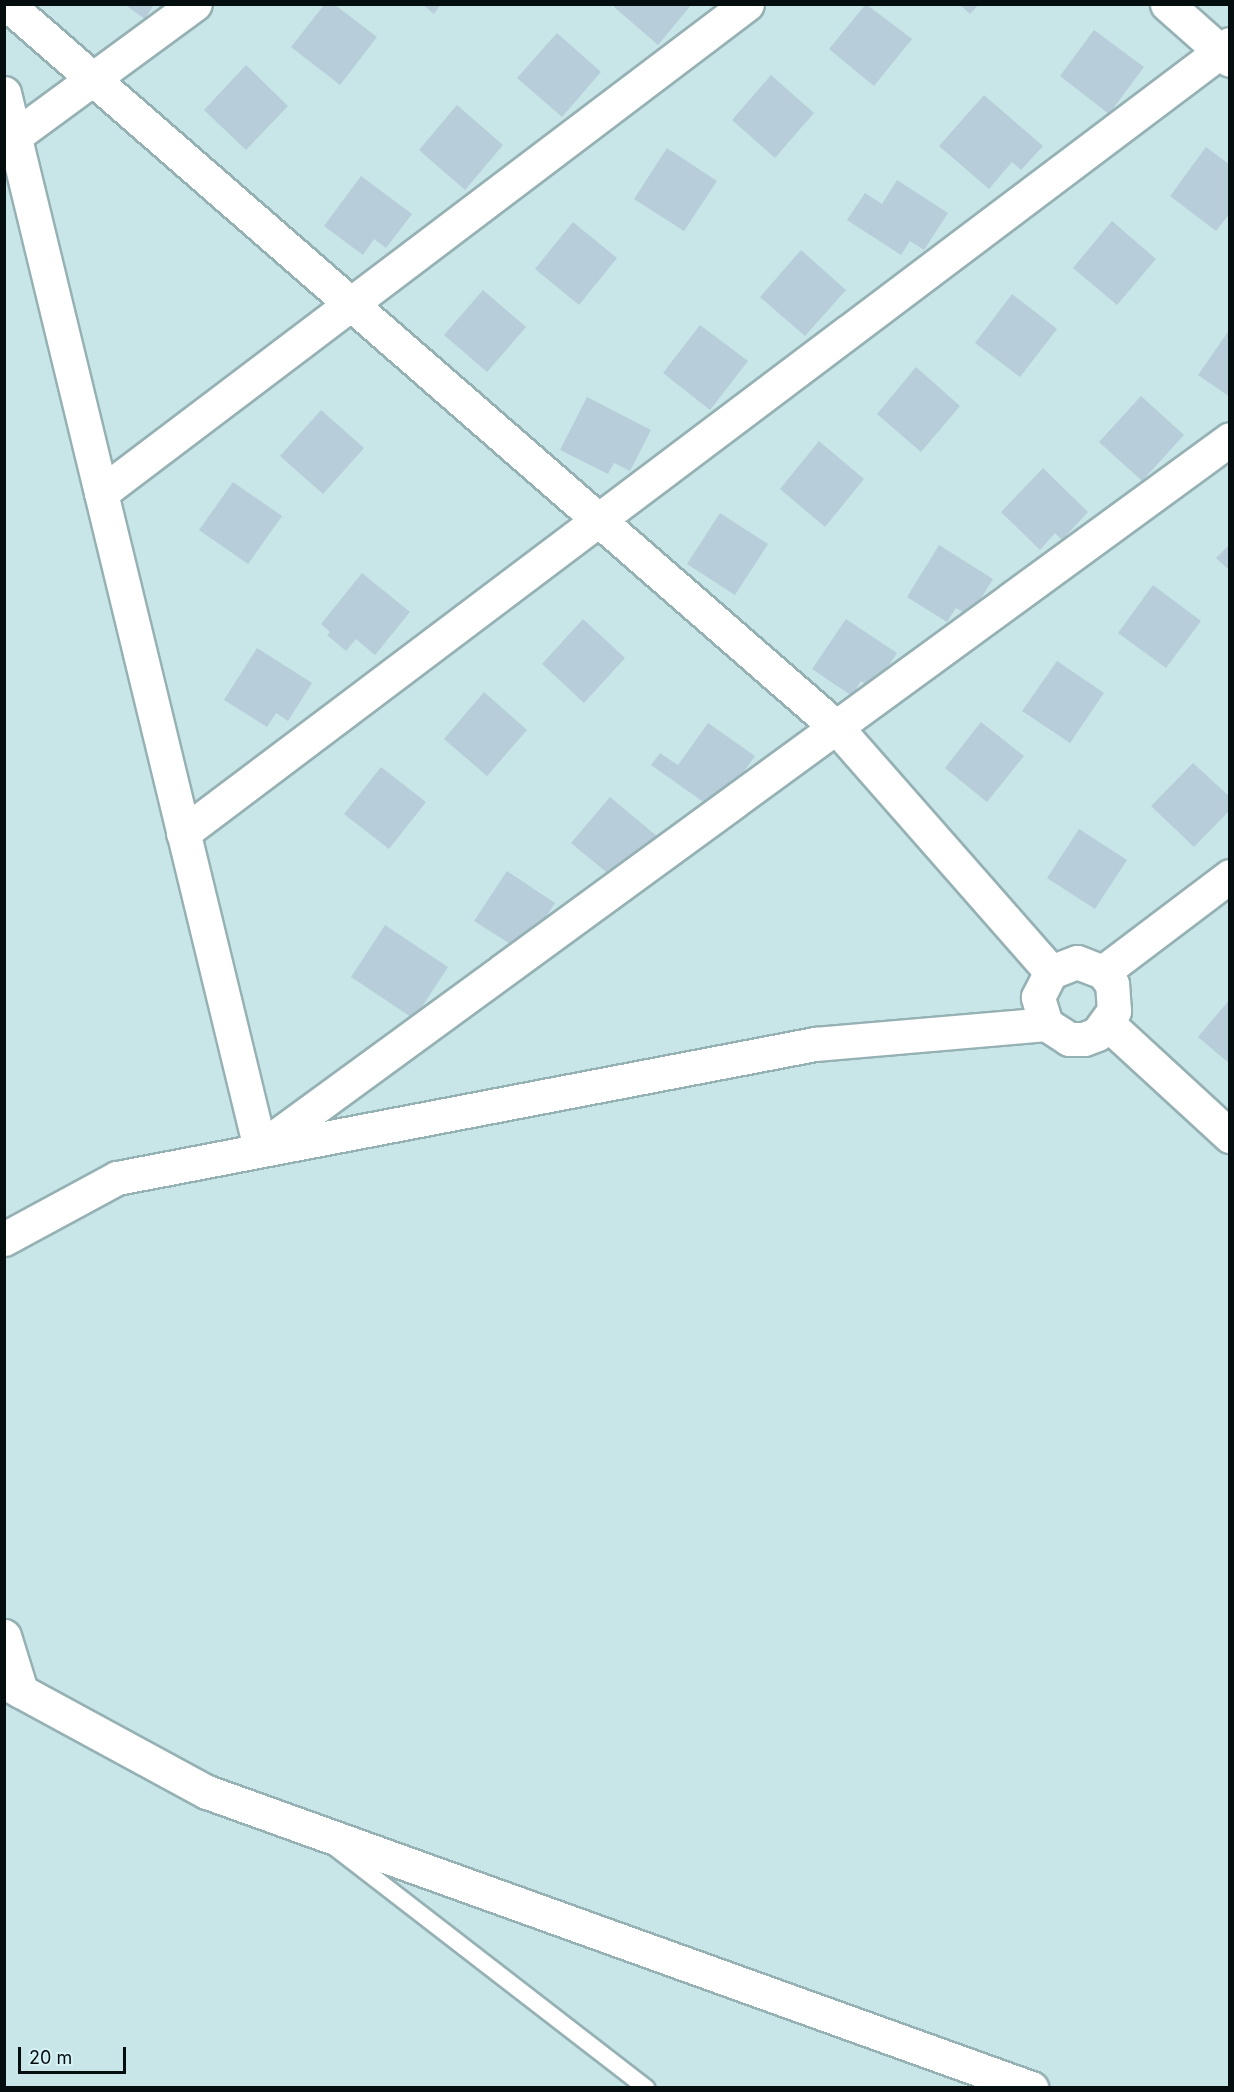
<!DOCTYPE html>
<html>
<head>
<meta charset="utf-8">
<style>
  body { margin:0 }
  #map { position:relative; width:1234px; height:2092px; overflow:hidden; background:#c8e5e7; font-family:Inter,sans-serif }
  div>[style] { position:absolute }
  .building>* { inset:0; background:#b7ceda }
  .roads { filter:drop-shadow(2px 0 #96b1b4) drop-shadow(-2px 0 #96b1b4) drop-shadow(0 2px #96b1b4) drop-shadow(0 -2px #96b1b4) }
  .service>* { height:16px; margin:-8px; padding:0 8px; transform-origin:8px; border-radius:8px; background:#fff }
  .minor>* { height:33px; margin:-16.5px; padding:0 16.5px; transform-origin:16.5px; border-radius:16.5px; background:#fff }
  .tertiary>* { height:33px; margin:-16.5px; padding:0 16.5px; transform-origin:16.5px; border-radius:16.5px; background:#fff }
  span { translate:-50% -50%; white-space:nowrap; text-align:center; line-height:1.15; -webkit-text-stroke:5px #d5f2f5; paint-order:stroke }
  .frame { position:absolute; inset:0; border:6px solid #050e0f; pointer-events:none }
  .scale { position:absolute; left:18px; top:2047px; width:108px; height:27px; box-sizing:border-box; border:3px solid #050e0f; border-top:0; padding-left:8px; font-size:18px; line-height:21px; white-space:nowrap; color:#050e0f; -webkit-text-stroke:4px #d5f2f5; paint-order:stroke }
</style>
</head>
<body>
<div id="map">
  <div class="building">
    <i style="clip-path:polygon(124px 4px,154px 4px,145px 19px)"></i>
    <i style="clip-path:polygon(422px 4px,441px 4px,434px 14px)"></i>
    <i style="clip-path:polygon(616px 4px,692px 4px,658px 45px,614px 7px)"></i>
    <i style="clip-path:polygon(866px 4px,912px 39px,874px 86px,829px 49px)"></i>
    <i style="clip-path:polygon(959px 4px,979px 4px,970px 14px)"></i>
    <i style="clip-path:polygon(324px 5px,335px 5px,377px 37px,340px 85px,291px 47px)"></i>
    <i style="clip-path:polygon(1094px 30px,1144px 67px,1109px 114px,1060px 76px)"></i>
    <i style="clip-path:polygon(557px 33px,601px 72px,562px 117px,517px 78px)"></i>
    <i style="clip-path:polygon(246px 65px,288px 106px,246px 150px,204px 110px)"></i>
    <i style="clip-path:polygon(771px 75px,814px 113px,775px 158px,732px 120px)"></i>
    <i style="clip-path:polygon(984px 95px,1043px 146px,1021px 170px,1012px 162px,989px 189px,939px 146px)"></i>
    <i style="clip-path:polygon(457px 105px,503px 145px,465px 190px,419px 150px)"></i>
    <i style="clip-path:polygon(1206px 147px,1230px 165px,1230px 213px,1216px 231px,1170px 196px)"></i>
    <i style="clip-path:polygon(667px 148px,717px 181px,684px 231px,634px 199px)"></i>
    <i style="clip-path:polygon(361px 176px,412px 214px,386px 248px,374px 239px,363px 255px,324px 226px)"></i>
    <i style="clip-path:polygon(897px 180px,948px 213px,924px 250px,910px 241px,901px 255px,847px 220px,865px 193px,882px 204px)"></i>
    <i style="clip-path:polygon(1112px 221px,1156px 259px,1117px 305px,1073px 268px)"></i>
    <i style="clip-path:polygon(573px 222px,617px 258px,579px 305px,535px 269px)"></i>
    <i style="clip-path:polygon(801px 250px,846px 290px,805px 336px,760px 297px)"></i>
    <i style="clip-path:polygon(483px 290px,526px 327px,487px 372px,444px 335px)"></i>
    <i style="clip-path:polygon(1012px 294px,1057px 329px,1020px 377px,975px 343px)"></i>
    <i style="clip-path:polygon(700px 325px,748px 361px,710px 410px,663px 373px)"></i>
    <i style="clip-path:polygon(1230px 329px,1230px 397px,1198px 375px)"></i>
    <i style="clip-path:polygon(916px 367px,960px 406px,921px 452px,877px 414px)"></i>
    <i style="clip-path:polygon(1141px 396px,1184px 435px,1142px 481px,1099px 442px)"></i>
    <i style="clip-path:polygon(587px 397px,651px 430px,630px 471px,614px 463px,608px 474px,560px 450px)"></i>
    <i style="clip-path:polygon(321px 410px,364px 448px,323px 494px,280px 456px)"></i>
    <i style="clip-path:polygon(819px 441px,864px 479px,825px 527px,780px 489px)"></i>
    <i style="clip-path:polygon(1043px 468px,1088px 512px,1062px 540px,1055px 533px,1040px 550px,1001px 512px)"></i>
    <i style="clip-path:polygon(233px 482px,282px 516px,248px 564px,199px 530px)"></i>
    <i style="clip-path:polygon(720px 513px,768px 544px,735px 595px,687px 564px)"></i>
    <i style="clip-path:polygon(1230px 544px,1230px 571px,1216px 558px)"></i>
    <i style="clip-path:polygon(939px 545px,993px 579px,970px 616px,956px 608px,947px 622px,907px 597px)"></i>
    <i style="clip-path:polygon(362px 573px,410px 612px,375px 655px,356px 639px,346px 651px,327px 635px,330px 632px,321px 624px)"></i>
    <i style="clip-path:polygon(1153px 585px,1201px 621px,1166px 668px,1118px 633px)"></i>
    <i style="clip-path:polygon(583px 619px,625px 658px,584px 703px,542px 664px)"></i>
    <i style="clip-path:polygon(846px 619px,897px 653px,873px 689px,861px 681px,852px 696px,812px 669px)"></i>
    <i style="clip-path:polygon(257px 648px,312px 683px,288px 721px,276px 713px,267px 727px,224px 700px)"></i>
    <i style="clip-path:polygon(1057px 661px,1104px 693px,1070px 743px,1022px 711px)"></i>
    <i style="clip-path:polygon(484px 692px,527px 730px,487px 776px,444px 739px)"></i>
    <i style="clip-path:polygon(981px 722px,1024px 756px,987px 802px,945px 768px)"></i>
    <i style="clip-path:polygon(708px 723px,755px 756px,716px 811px,651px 765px,660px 753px,678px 765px)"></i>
    <i style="clip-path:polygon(1193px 763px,1230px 797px,1230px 810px,1194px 847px,1151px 806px)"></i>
    <i style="clip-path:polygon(381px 767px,426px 802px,389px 849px,344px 814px)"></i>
    <i style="clip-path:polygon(610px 797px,658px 837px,631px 868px,623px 861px,611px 876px,571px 843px)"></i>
    <i style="clip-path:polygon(1079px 829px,1127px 860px,1095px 909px,1047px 878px)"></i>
    <i style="clip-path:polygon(507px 871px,555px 903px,523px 952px,474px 921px)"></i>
    <i style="clip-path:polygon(385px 925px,448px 967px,414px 1019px,351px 977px)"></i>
    <i style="clip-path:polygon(1230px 999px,1230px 1064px,1198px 1037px)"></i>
  </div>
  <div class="roads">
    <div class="service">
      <i style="left:337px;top:1849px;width:391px;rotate:37.7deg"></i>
    </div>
    <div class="minor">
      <i style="left:7px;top:4px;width:1100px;rotate:41.09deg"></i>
      <i style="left:836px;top:727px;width:326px;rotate:48.7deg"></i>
      <i style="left:1167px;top:4px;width:84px;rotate:41.6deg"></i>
      <i style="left:4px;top:93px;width:1086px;rotate:76.36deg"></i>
      <i style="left:260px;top:1148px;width:1201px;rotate:-36.16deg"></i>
      <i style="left:15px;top:136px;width:223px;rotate:-36.3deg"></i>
      <i style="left:101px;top:493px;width:810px;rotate:-37.12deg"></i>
      <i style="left:183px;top:833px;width:1311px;rotate:-37deg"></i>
      <i style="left:1046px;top:1024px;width:28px;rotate:-107deg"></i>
      <i style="left:1038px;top:997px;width:28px;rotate:-63deg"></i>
      <i style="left:1051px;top:972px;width:28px;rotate:-21deg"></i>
      <i style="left:1077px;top:962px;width:28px;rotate:21deg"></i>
    </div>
    <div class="tertiary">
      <i style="left:1108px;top:1024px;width:166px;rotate:42.6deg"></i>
      <i style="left:4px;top:1239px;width:128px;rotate:-28.4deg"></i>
      <i style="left:117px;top:1178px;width:711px;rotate:-10.87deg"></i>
      <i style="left:815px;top:1044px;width:232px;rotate:-4.9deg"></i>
      <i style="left:1046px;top:1024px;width:27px;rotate:33deg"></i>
      <i style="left:1069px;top:1039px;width:15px"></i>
      <i style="left:1084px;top:1039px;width:14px;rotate:-21deg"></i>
      <i style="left:1097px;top:1034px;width:29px;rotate:-54deg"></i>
      <i style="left:1114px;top:1011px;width:27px;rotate:-94deg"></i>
      <i style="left:1112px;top:984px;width:15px;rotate:-127deg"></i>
      <i style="left:1103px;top:972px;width:159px;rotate:-37.1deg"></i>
      <i style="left:4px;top:1636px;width:58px;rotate:72.8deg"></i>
      <i style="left:4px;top:1682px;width:231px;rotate:28.5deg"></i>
      <i style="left:207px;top:1792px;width:876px;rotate:19.76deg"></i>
    </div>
  </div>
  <div class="frame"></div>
  <div class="scale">20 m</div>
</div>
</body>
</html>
